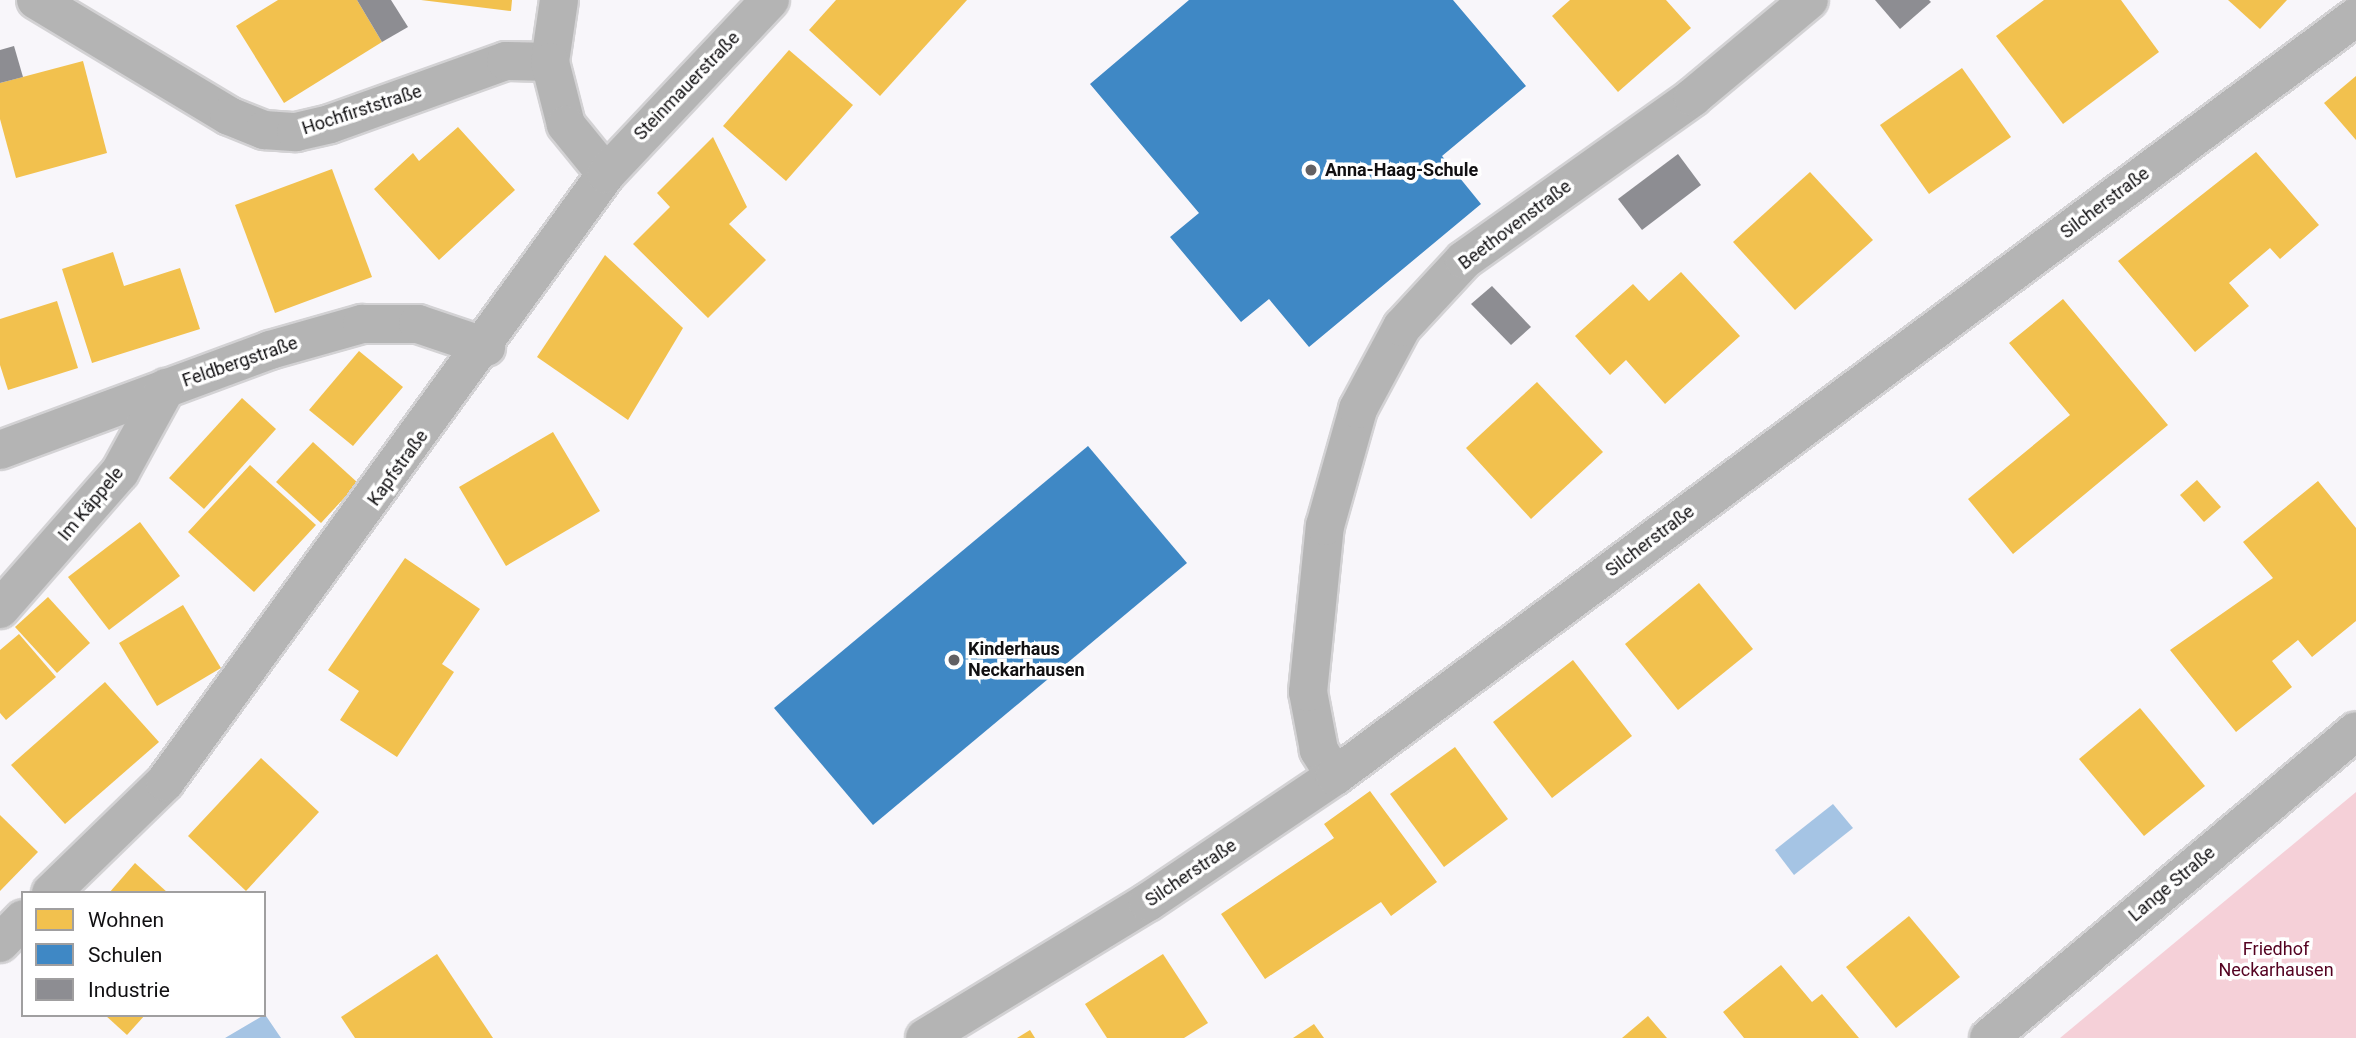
<!DOCTYPE html>
<html>
<head>
<meta charset="utf-8">
<style>
  body { margin:0 }
  #map { position:relative; width:2356px; height:1038px; overflow:hidden; background:#f8f6fa; font-family:Roboto,sans-serif }
  div>[style] { position:absolute }
  .green>* { inset:0; background:#f5d0d8 }
  .water>* { inset:0; background:#a5c4e4 }
  .homes>* { inset:0; background:#f2c14e }
  .schools>* { inset:0; background:#3f88c5 }
  .industry>* { inset:0; background:#8d8d92 }
  .roads { filter:drop-shadow(2px 0 #d3d2d4) drop-shadow(-2px 0 #d3d2d4) drop-shadow(0 2px #d3d2d4) drop-shadow(0 -2px #d3d2d4) }
  .minor>* { height:38px; margin:-19px; padding:0 19px; transform-origin:19px; border-radius:19px; background:#b4b4b4 }
  .dots>* { width:19px; height:19px; translate:-50% -50%; box-sizing:border-box; border:4px solid #fff; border-radius:50% }
  span { translate:-50% -50%; white-space:nowrap; text-align:center; line-height:1.15; -webkit-text-stroke:7px #fff; paint-order:stroke }
  .street-label { font-size:18px; color:#111012 }
  .poi-label { font-size:18px; color:#111012; font-weight:700 }
  .left { translate:0 -50%; text-align:left }
  .park-label { font-size:18px; color:#540221 }
  .legend { position:absolute; left:21px; top:891px; width:245px; height:126px; box-sizing:border-box; background:#fff; border:2px solid #a09fa0; margin:0; padding:9px 12px; list-style:none; font-size:21px; color:#111012 }
  .legend li { display:flex; align-items:center; gap:14px; height:35px }
  .legend b { width:35px; border:2px solid #a09fa0 }
</style>
</head>
<body>
<div id="map">
  <div class="green">
    <i style="clip-path:polygon(2356px 792px,2356px 1038px,2060px 1038px)"></i>
  </div>
  <div class="water">
    <i style="clip-path:polygon(1833px 804px,1853px 828px,1794px 875px,1775px 850px)"></i>
    <i style="clip-path:polygon(264px 1013px,281px 1038px,225px 1038px,264px 1015px)"></i>
  </div>
  <div class="homes">
    <i style="clip-path:polygon(278px 0,357px 0,382px 42px,284px 103px,236px 26px)"></i>
    <i style="clip-path:polygon(421px 0,512px 0,511px 11px)"></i>
    <i style="clip-path:polygon(836px 0,967px 0,880px 96px,809px 30px)"></i>
    <i style="clip-path:polygon(1570px 0,1666px 0,1691px 28px,1618px 92px,1552px 16px)"></i>
    <i style="clip-path:polygon(2044px 0,2121px 0,2159px 52px,2063px 124px,1996px 36px)"></i>
    <i style="clip-path:polygon(2228px 0,2287px 0,2260px 29px)"></i>
    <i style="clip-path:polygon(789px 50px,853px 105px,786px 181px,723px 126px)"></i>
    <i style="clip-path:polygon(83px 61px,107px 153px,16px 178px,0 119px,0 83px)"></i>
    <i style="clip-path:polygon(1962px 68px,2011px 137px,1929px 194px,1880px 125px)"></i>
    <i style="clip-path:polygon(2356px 76px,2356px 140px,2324px 103px)"></i>
    <i style="clip-path:polygon(458px 127px,515px 190px,439px 260px,374px 189px,413px 153px,419px 161px)"></i>
    <i style="clip-path:polygon(713px 137px,747px 207px,729px 224px,766px 260px,708px 318px,633px 244px,670px 207px,657px 193px)"></i>
    <i style="clip-path:polygon(2256px 152px,2319px 225px,2280px 259px,2270px 248px,2229px 283px,2249px 306px,2195px 352px,2118px 261px)"></i>
    <i style="clip-path:polygon(332px 169px,372px 277px,275px 313px,235px 205px)"></i>
    <i style="clip-path:polygon(1810px 172px,1873px 240px,1795px 310px,1733px 242px)"></i>
    <i style="clip-path:polygon(113px 252px,124px 286px,180px 268px,200px 329px,92px 363px,62px 269px)"></i>
    <i style="clip-path:polygon(605px 255px,683px 328px,628px 420px,537px 357px)"></i>
    <i style="clip-path:polygon(1681px 272px,1740px 336px,1665px 404px,1626px 360px,1610px 375px,1575px 336px,1633px 284px,1649px 301px)"></i>
    <i style="clip-path:polygon(2063px 299px,2168px 425px,2013px 554px,1968px 499px,2070px 415px,2009px 343px)"></i>
    <i style="clip-path:polygon(57px 301px,78px 368px,8px 390px,0 365px,0 319px)"></i>
    <i style="clip-path:polygon(359px 351px,403px 387px,353px 446px,309px 410px)"></i>
    <i style="clip-path:polygon(1537px 382px,1603px 452px,1531px 519px,1466px 448px)"></i>
    <i style="clip-path:polygon(242px 398px,276px 429px,204px 509px,169px 478px)"></i>
    <i style="clip-path:polygon(553px 432px,600px 511px,506px 566px,459px 487px)"></i>
    <i style="clip-path:polygon(313px 442px,358px 483px,321px 523px,276px 482px)"></i>
    <i style="clip-path:polygon(250px 465px,316px 525px,254px 592px,188px 532px)"></i>
    <i style="clip-path:polygon(2197px 480px,2221px 507px,2204px 522px,2180px 495px)"></i>
    <i style="clip-path:polygon(2318px 481px,2356px 528px,2356px 621px,2312px 657px,2298px 640px,2272px 661px,2292px 687px,2236px 732px,2170px 650px,2273px 578px,2243px 542px)"></i>
    <i style="clip-path:polygon(140px 522px,180px 576px,109px 630px,68px 577px)"></i>
    <i style="clip-path:polygon(405px 558px,480px 609px,442px 664px,454px 672px,397px 757px,340px 720px,359px 691px,328px 670px)"></i>
    <i style="clip-path:polygon(1699px 583px,1753px 649px,1678px 710px,1625px 644px)"></i>
    <i style="clip-path:polygon(48px 597px,90px 643px,57px 673px,15px 627px)"></i>
    <i style="clip-path:polygon(183px 605px,221px 668px,157px 706px,119px 643px)"></i>
    <i style="clip-path:polygon(19px 634px,56px 677px,6px 720px,0 713px,0 650px)"></i>
    <i style="clip-path:polygon(1573px 660px,1632px 736px,1552px 798px,1493px 722px)"></i>
    <i style="clip-path:polygon(105px 682px,159px 742px,65px 824px,11px 765px)"></i>
    <i style="clip-path:polygon(2140px 708px,2205px 786px,2144px 836px,2079px 759px)"></i>
    <i style="clip-path:polygon(1455px 747px,1508px 819px,1444px 867px,1390px 794px)"></i>
    <i style="clip-path:polygon(261px 758px,319px 812px,246px 891px,188px 836px)"></i>
    <i style="clip-path:polygon(1370px 791px,1437px 882px,1391px 916px,1381px 902px,1265px 979px,1221px 914px,1334px 838px,1324px 824px)"></i>
    <i style="clip-path:polygon(0 815px,38px 852px,0 891px)"></i>
    <i style="clip-path:polygon(135px 863px,168px 893px,109px 893px)"></i>
    <i style="clip-path:polygon(1909px 916px,1960px 977px,1896px 1028px,1846px 967px)"></i>
    <i style="clip-path:polygon(437px 954px,493px 1038px,355px 1038px,341px 1017px)"></i>
    <i style="clip-path:polygon(1163px 954px,1208px 1023px,1184px 1038px,1107px 1038px,1085px 1004px)"></i>
    <i style="clip-path:polygon(1781px 965px,1812px 1002px,1822px 994px,1859px 1038px,1744px 1038px,1723px 1012px)"></i>
    <i style="clip-path:polygon(105px 1015px,145px 1015px,127px 1035px)"></i>
    <i style="clip-path:polygon(1648px 1016px,1667px 1038px,1622px 1038px)"></i>
    <i style="clip-path:polygon(1314px 1024px,1324px 1038px,1293px 1038px)"></i>
    <i style="clip-path:polygon(1030px 1030px,1035px 1038px,1017px 1038px)"></i>
  </div>
  <div class="schools">
    <i style="clip-path:polygon(1189px 0,1453px 0,1526px 86px,1442px 156px,1481px 204px,1309px 347px,1269px 299px,1241px 322px,1170px 237px,1199px 213px,1090px 84px)"></i>
    <i style="clip-path:polygon(1088px 446px,1187px 563px,873px 825px,774px 708px)"></i>
  </div>
  <div class="industry">
    <i style="clip-path:polygon(357px 0,391px 0,408px 27px,382px 42px)"></i>
    <i style="clip-path:polygon(1875px 0,1929px 0,1931px 2px,1900px 29px)"></i>
    <i style="clip-path:polygon(14px 46px,23px 77px,0 83px,0 50px)"></i>
    <i style="clip-path:polygon(1678px 154px,1701px 185px,1642px 230px,1618px 199px)"></i>
    <i style="clip-path:polygon(1492px 286px,1531px 327px,1511px 345px,1471px 304px)"></i>
  </div>
  <div class="roads">
    <div class="minor">
      <i style="left:36px;top:0;width:225px;rotate:31deg"></i>
      <i style="left:229px;top:116px;width:38px;rotate:22deg"></i>
      <i style="left:264px;top:130px;width:32px;rotate:4deg"></i>
      <i style="left:296px;top:132px;width:35px;rotate:-13deg"></i>
      <i style="left:330px;top:124px;width:187px;rotate:-19.7deg"></i>
      <i style="left:506px;top:61px;width:44px;rotate:1.3deg"></i>
      <i style="left:559px;top:0;width:63px;rotate:98.3deg"></i>
      <i style="left:550px;top:62px;width:65px;rotate:75.7deg"></i>
      <i style="left:566px;top:125px;width:63px;rotate:50.8deg"></i>
      <i style="left:0;top:450px;width:288px;rotate:-20.3deg"></i>
      <i style="left:270px;top:350px;width:96px;rotate:-15.8deg"></i>
      <i style="left:362px;top:324px;width:56px"></i>
      <i style="left:418px;top:324px;width:72px;rotate:18.7deg"></i>
      <i style="left:0;top:609px;width:182px;rotate:-48.8deg"></i>
      <i style="left:120px;top:472px;width:96px;rotate:-61.3deg"></i>
      <i style="left:1335px;top:776px;width:31px;rotate:-122deg"></i>
      <i style="left:1319px;top:750px;width:59px;rotate:-100.7deg"></i>
      <i style="left:1308px;top:692px;width:167px;rotate:-84.2deg"></i>
      <i style="left:1325px;top:526px;width:122px;rotate:-74.2deg"></i>
      <i style="left:1358px;top:409px;width:93px;rotate:-61.8deg"></i>
      <i style="left:1402px;top:327px;width:91px;rotate:-47.2deg"></i>
      <i style="left:1464px;top:260px;width:281px;rotate:-35.4deg"></i>
      <i style="left:1693px;top:97px;width:151px;rotate:-39.9deg"></i>
      <i style="left:51px;top:893px;width:159px;rotate:-44.2deg"></i>
      <i style="left:165px;top:782px;width:751px;rotate:-54.05deg"></i>
      <i style="left:606px;top:174px;width:239px;rotate:-46.7deg"></i>
      <i style="left:0;top:943px;width:33px;rotate:-46deg"></i>
      <i style="left:925px;top:1038px;width:261px;rotate:-31.4deg"></i>
      <i style="left:1148px;top:902px;width:225px;rotate:-34deg"></i>
      <i style="left:1335px;top:776px;width:1272px;rotate:-36.63deg"></i>
      <i style="left:1989px;top:1038px;width:478px;rotate:-39.9deg"></i>
    </div>
  </div>
  <div class="dots">
    <i style="left:1311px;top:170px;background:#626063"></i>
    <i style="left:954px;top:660px;background:#626063"></i>
  </div>
  <div class="street-label">
    <span style="left:687px;top:86px;rotate:-46deg">Steinmauerstraße</span>
    <span style="left:362px;top:110px;rotate:-18deg">Hochfirststraße</span>
    <span style="left:2105px;top:203px;rotate:-37deg">Silcherstraße</span>
    <span style="left:1515px;top:225px;rotate:-37deg">Beethovenstraße</span>
    <span style="left:240px;top:362px;rotate:-19deg">Feldbergstraße</span>
    <span style="left:398px;top:468px;rotate:-54deg">Kapfstraße</span>
    <span style="left:91px;top:504px;rotate:-50deg">Im Käppele</span>
    <span style="left:1650px;top:541px;rotate:-37deg">Silcherstraße</span>
    <span style="left:1191px;top:873px;rotate:-34deg">Silcherstraße</span>
    <span style="left:2172px;top:884px;rotate:-40deg">Lange Straße</span>
  </div>
  <div class="poi-label">
    <span class="left" style="left:1325px;top:170px">Anna-Haag-Schule</span>
    <span class="left" style="left:968px;top:660px">Kinderhaus<br>Neckarhausen</span>
  </div>
  <div class="park-label">
    <span style="left:2276px;top:960px">Friedhof<br>Neckarhausen</span>
  </div>
  <ul class="legend">
  <li><b style="height:19px;background:#f2c14e"></b>Wohnen</li>
  <li><b style="height:19px;background:#3f88c5"></b>Schulen</li>
  <li><b style="height:19px;background:#8d8d92"></b>Industrie</li>
  </ul>
</div>
</body>
</html>
